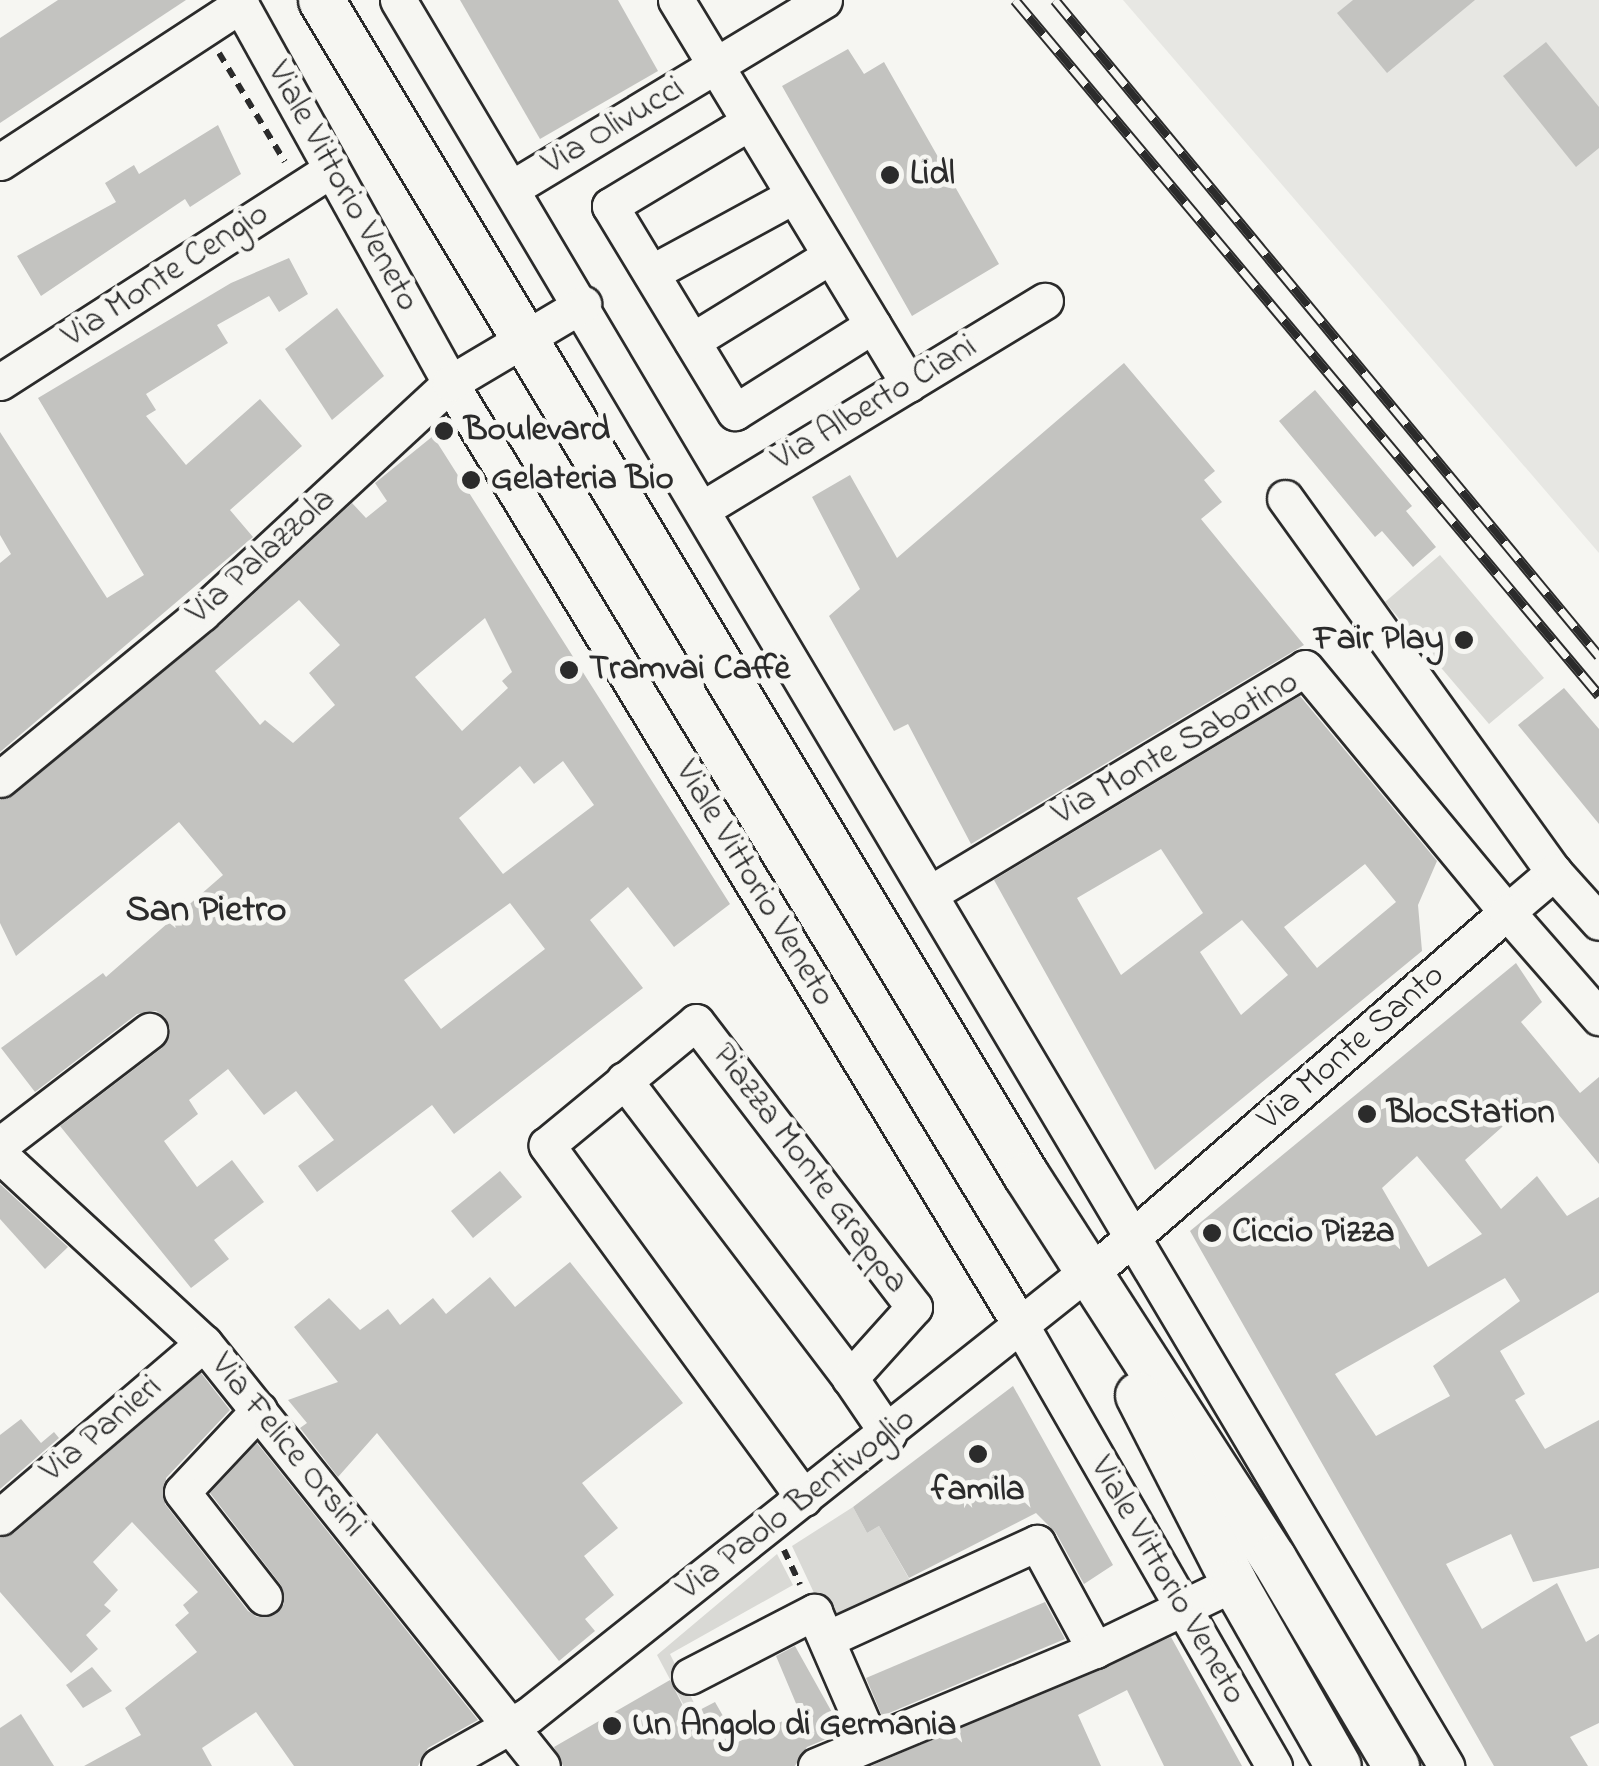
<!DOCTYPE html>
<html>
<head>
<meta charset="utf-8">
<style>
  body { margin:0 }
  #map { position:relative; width:1599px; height:1766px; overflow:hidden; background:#f6f6f2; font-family:"Indie Flower",sans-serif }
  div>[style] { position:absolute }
  .built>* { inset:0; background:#e7e7e3 }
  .green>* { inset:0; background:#d9d9d5 }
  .building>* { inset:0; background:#c3c3c0 }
  .path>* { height:6px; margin-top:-3px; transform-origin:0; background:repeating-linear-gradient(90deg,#2b2b2b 0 10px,transparent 0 18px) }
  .roads { filter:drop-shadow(2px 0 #2b2b2b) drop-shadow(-2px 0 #2b2b2b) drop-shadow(0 2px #2b2b2b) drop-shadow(0 -2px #2b2b2b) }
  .minor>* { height:35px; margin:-17.5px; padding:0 17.5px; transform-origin:17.5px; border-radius:17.5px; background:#f6f6f2 }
  .major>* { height:45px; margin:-22.5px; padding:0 22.5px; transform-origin:22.5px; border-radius:22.5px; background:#f6f6f2 }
  .rail>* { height:11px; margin-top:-5.5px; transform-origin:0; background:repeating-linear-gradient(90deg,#f6f6f2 0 22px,#2b2b2b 0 44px); box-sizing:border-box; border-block:2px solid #2b2b2b }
  .dots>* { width:28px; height:28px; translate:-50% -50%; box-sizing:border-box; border:5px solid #f6f6f2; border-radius:50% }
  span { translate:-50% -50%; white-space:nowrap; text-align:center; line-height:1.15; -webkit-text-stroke:10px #f6f6f2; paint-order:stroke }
  .street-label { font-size:35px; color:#2b2b2b }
  .poi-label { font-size:35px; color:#2b2b2b; font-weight:700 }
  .left { translate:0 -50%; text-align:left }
  .right { translate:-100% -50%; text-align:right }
  .neighbourhood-label { font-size:38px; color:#2b2b2b; font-weight:700 }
</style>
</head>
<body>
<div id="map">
  <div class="built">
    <i style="clip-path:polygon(1123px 0,1599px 0,1599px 553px)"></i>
  </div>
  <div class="green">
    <i style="clip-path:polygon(1440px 555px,1544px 678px,1489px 724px,1385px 602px)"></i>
    <i style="clip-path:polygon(853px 1507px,867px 1533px,879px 1526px,912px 1584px,830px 1627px,792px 1546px)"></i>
    <i style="clip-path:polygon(777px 1554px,793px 1585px,670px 1654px,698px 1711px,689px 1715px,657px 1655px)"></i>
  </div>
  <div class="building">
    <i style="clip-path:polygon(58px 0,186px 0,0 123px,0 38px)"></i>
    <i style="clip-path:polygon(460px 0,618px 0,658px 71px,540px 139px)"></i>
    <i style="clip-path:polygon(1353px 0,1475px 0,1387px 73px,1337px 13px)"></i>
    <i style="clip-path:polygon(1546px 42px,1599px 107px,1599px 148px,1576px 167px,1503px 76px)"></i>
    <i style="clip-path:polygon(848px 49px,864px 74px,884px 62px,999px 264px,912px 316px,782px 86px)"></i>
    <i style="clip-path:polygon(218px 125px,241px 174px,190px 207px,185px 199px,41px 296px,17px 256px,116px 202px,105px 183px,134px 165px,139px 174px)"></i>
    <i style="clip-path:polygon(289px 258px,308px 294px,279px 312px,269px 296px,217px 325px,228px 343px,146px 394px,156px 410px,146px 416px,186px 465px,260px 399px,302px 446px,230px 510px,253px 537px,0 752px,0 563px,11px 554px,0 535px,0 432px,107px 598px,144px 575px,38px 398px,231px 283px)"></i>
    <i style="clip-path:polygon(337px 308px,384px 376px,332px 420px,285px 349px)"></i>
    <i style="clip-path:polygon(1124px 363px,1215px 471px,1204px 480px,1222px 502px,1201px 519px,1304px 645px,971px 844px,908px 724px,894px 731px,829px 616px,860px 589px,812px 497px,850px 475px,897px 558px)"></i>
    <i style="clip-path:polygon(1315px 390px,1412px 506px,1406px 511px,1436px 547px,1413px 567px,1382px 531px,1375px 537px,1279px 421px)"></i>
    <i style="clip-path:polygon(evenodd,433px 436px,730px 904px,674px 947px,628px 887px,590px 920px,643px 988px,454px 1134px,432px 1105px,317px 1192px,298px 1166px,334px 1140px,296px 1091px,264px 1115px,228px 1069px,189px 1100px,198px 1114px,164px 1141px,197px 1187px,232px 1160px,264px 1202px,214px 1240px,229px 1259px,191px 1288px,60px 1126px,162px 1048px,170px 1029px,165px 1017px,156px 1011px,137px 1014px,35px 1092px,1px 1048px,103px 973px,106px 977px,223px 875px,179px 822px,16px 956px,0 923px,0 800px,216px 629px,352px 503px,366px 518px,387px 501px,375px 483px,433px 436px,299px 600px,340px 645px,309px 673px,335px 705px,293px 743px,265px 720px,260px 725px,215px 671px,299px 600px,433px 436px,485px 618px,512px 672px,502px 681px,508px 688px,462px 731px,415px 677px,485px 618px,433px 436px,563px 761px,594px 805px,503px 874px,459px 818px,520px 766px,534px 784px,563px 761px,433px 436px,510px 903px,545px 949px,441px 1029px,404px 980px,510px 903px)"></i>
    <i style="clip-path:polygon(1564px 688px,1599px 729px,1599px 824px,1518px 725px)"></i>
    <i style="clip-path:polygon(evenodd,1300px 696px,1437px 861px,1418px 905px,1422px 951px,1155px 1170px,994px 880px,1300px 696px,1161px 849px,1203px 913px,1121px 975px,1077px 898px,1161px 849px,1300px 696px,1365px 864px,1396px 902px,1317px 968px,1284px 927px,1365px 864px,1300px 696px,1242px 920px,1288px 975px,1241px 1015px,1200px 952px,1242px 920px)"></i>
    <i style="clip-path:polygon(evenodd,1516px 963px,1542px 1002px,1521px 1022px,1580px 1093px,1599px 1077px,1599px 1164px,1558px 1114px,1545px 1125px,1528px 1104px,1465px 1160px,1501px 1209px,1537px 1176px,1567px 1216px,1599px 1197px,1599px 1292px,1500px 1351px,1525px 1394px,1515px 1400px,1545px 1449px,1599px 1420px,1599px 1568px,1533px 1582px,1511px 1534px,1446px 1564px,1482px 1629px,1557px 1583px,1586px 1642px,1599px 1634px,1599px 1723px,1570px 1737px,1588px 1766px,1494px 1766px,1190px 1231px,1516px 963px,1417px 1156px,1482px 1234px,1428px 1267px,1382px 1188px,1417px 1156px,1516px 963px,1505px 1278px,1520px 1301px,1433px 1366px,1450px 1396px,1376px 1436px,1335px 1374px,1505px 1278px)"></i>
    <i style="clip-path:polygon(500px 1171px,522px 1197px,473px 1238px,451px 1211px)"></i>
    <i style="clip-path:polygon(0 1184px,68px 1247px,45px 1269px,0 1219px)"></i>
    <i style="clip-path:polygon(570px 1262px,683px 1403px,582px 1483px,618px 1528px,584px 1556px,614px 1595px,585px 1619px,595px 1631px,559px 1661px,377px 1433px,338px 1477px,300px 1428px,307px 1423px,288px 1400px,338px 1382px,294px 1327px,329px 1298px,360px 1330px,388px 1309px,400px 1325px,433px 1298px,446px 1314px,490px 1277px,515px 1307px)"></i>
    <i style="clip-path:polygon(201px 1373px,230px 1410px,166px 1478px,165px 1504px,248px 1611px,257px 1617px,276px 1614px,284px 1604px,281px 1585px,210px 1493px,257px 1443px,478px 1720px,428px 1748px,418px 1766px,294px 1766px,256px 1712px,202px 1748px,212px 1766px,84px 1766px,141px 1735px,125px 1708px,197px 1652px,175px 1625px,189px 1613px,183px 1605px,198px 1592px,132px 1522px,93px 1562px,118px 1590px,104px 1605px,111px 1611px,86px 1635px,98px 1649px,71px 1673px,0 1592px,0 1538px,14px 1533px)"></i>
    <i style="clip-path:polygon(1013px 1386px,1113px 1565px,1084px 1584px,1056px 1533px,1036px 1513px,909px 1578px,879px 1526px,867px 1533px,853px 1507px)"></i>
    <i style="clip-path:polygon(21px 1419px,41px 1443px,54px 1432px,59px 1438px,0 1489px,0 1435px)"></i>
    <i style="clip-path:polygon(1045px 1602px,1065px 1639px,882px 1716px,866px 1678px)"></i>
    <i style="clip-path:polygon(1171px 1637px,1242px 1766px,1164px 1766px,1127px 1690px,1078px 1715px,1101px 1766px,871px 1766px)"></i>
    <i style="clip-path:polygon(795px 1646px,843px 1732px,807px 1747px,795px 1766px,563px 1766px,554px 1747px,670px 1680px,688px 1716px,715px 1702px,738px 1742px,800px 1713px,776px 1656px)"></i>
    <i style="clip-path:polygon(92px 1667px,112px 1691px,83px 1708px,66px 1685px)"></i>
    <i style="clip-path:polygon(21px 1714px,54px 1766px,0 1766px,0 1728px)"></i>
  </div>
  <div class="path">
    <i style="left:219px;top:53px;width:127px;rotate:58.8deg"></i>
    <i style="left:784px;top:1550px;width:38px;rotate:65deg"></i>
  </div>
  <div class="roads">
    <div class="minor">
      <i style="left:238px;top:0;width:438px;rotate:61deg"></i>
      <i style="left:450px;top:383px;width:1100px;rotate:58.8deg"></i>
      <i style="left:1020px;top:1324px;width:510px;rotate:60.12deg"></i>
      <i style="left:398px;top:0;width:2054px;rotate:59.31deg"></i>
      <i style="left:676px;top:0;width:449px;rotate:58.8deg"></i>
      <i style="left:748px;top:123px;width:161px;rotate:149deg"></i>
      <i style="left:610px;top:206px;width:241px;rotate:58.8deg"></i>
      <i style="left:735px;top:412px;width:163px;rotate:-32.2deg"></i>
      <i style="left:0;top:162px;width:288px;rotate:-33.2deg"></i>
      <i style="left:514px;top:187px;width:362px;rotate:-31.1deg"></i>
      <i style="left:651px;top:273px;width:162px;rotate:-28.5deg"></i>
      <i style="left:692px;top:341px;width:162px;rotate:-31.6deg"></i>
      <i style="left:0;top:382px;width:394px;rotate:-32.7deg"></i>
      <i style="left:1285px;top:498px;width:461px;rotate:54.3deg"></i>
      <i style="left:704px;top:508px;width:399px;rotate:-31.3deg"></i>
      <i style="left:0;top:779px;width:261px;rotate:-39.4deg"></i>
      <i style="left:202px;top:613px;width:338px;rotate:-42.8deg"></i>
      <i style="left:450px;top:383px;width:155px;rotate:-30.7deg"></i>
      <i style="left:931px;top:893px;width:436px;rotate:-31deg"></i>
      <i style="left:1305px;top:668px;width:317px;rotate:50.4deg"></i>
      <i style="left:1507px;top:912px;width:62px;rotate:-40.4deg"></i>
      <i style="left:1554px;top:872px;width:67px;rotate:48deg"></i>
      <i style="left:624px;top:1080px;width:374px;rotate:52.8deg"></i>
      <i style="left:0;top:1145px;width:188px;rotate:-37.4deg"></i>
      <i style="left:0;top:1155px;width:277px;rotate:42.7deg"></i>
      <i style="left:204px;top:1343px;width:541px;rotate:51.37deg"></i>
      <i style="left:1090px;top:1274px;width:552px;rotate:-40.96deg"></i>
      <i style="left:1507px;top:912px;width:140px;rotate:48.8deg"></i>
      <i style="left:259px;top:1410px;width:112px;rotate:133.2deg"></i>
      <i style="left:182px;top:1492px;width:133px;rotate:52deg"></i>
      <i style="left:804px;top:1498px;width:437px;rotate:-126.1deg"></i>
      <i style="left:547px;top:1145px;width:193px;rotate:-39.5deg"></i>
      <i style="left:696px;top:1022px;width:359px;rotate:52.6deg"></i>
      <i style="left:914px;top:1307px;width:96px;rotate:132deg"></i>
      <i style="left:850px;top:1378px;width:68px;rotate:55.8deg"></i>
      <i style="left:0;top:1517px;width:268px;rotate:-40.5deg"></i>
      <i style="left:827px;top:1639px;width:231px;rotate:-24.6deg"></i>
      <i style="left:1037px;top:1543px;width:122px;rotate:61.5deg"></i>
      <i style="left:690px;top:1676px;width:140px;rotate:-27.3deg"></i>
      <i style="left:814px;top:1612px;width:141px;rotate:66.5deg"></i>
      <i style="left:439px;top:1766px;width:103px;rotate:-29.5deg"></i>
      <i style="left:529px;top:1715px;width:702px;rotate:-38.47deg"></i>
      <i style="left:816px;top:1766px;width:302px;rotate:-22.6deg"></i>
      <i style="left:1095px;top:1650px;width:154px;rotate:-25.7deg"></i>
    </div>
    <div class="major">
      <i style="left:321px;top:0;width:1370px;rotate:59.04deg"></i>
      <i style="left:1026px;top:1175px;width:456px;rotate:57.2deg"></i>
      <i style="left:1273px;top:1558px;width:242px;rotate:59.4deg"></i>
      <i style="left:1138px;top:1395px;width:211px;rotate:62.9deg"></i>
      <i style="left:1234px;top:1583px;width:210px;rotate:60.4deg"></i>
    </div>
  </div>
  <div class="rail">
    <i style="left:1015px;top:0;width:908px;rotate:49.96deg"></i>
    <i style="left:1055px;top:0;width:852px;rotate:50.33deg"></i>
  </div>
  <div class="dots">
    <i style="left:890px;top:175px;background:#2b2b2b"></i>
    <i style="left:444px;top:431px;background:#2b2b2b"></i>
    <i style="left:471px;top:480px;background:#2b2b2b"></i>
    <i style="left:1464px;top:640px;background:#2b2b2b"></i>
    <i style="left:569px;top:670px;background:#2b2b2b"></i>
    <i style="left:1367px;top:1114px;background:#2b2b2b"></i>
    <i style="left:1212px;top:1233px;background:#2b2b2b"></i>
    <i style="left:978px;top:1454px;background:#2b2b2b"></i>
    <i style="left:612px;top:1726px;background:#2b2b2b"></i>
  </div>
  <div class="street-label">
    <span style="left:614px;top:127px;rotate:-31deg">Via Olivucci</span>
    <span style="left:342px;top:187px;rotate:61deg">Viale Vittorio Veneto</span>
    <span style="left:166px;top:276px;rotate:-33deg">Via Monte Cengio</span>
    <span style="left:875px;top:404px;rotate:-31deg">Via Alberto Ciani</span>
    <span style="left:262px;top:557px;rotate:-42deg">Via Palazzola</span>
    <span style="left:1176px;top:749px;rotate:-30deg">Via Monte Sabotino</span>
    <span style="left:754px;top:884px;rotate:59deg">Viale Vittorio Veneto</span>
    <span style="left:1352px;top:1048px;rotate:-41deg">Via Monte Santo</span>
    <span style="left:809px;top:1169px;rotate:53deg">Piazza Monte Grappa</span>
    <span style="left:102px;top:1430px;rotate:-40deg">Via Panieri</span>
    <span style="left:287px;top:1446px;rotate:51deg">Via Felice Orsini</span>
    <span style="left:797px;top:1505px;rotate:-38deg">Via Paolo Bentivoglio</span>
    <span style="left:1167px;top:1581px;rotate:60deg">Viale Vittorio Veneto</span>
  </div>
  <div class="poi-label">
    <span class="left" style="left:910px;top:175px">Lidl</span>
    <span class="left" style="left:464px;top:431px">Boulevard</span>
    <span class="left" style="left:491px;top:480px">Gelateria Bio</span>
    <span class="right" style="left:1444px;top:640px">Fair Play</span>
    <span class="left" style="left:589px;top:670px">Tramvai Caffè</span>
    <span class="left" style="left:1387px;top:1114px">BlocStation</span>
    <span class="left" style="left:1232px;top:1233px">Ciccio Pizza</span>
    <span style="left:978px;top:1491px">famila</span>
    <span class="left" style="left:632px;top:1726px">Un Angolo di Germania</span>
  </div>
  <div class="neighbourhood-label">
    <span style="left:206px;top:912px">San Pietro</span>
  </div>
</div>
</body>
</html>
